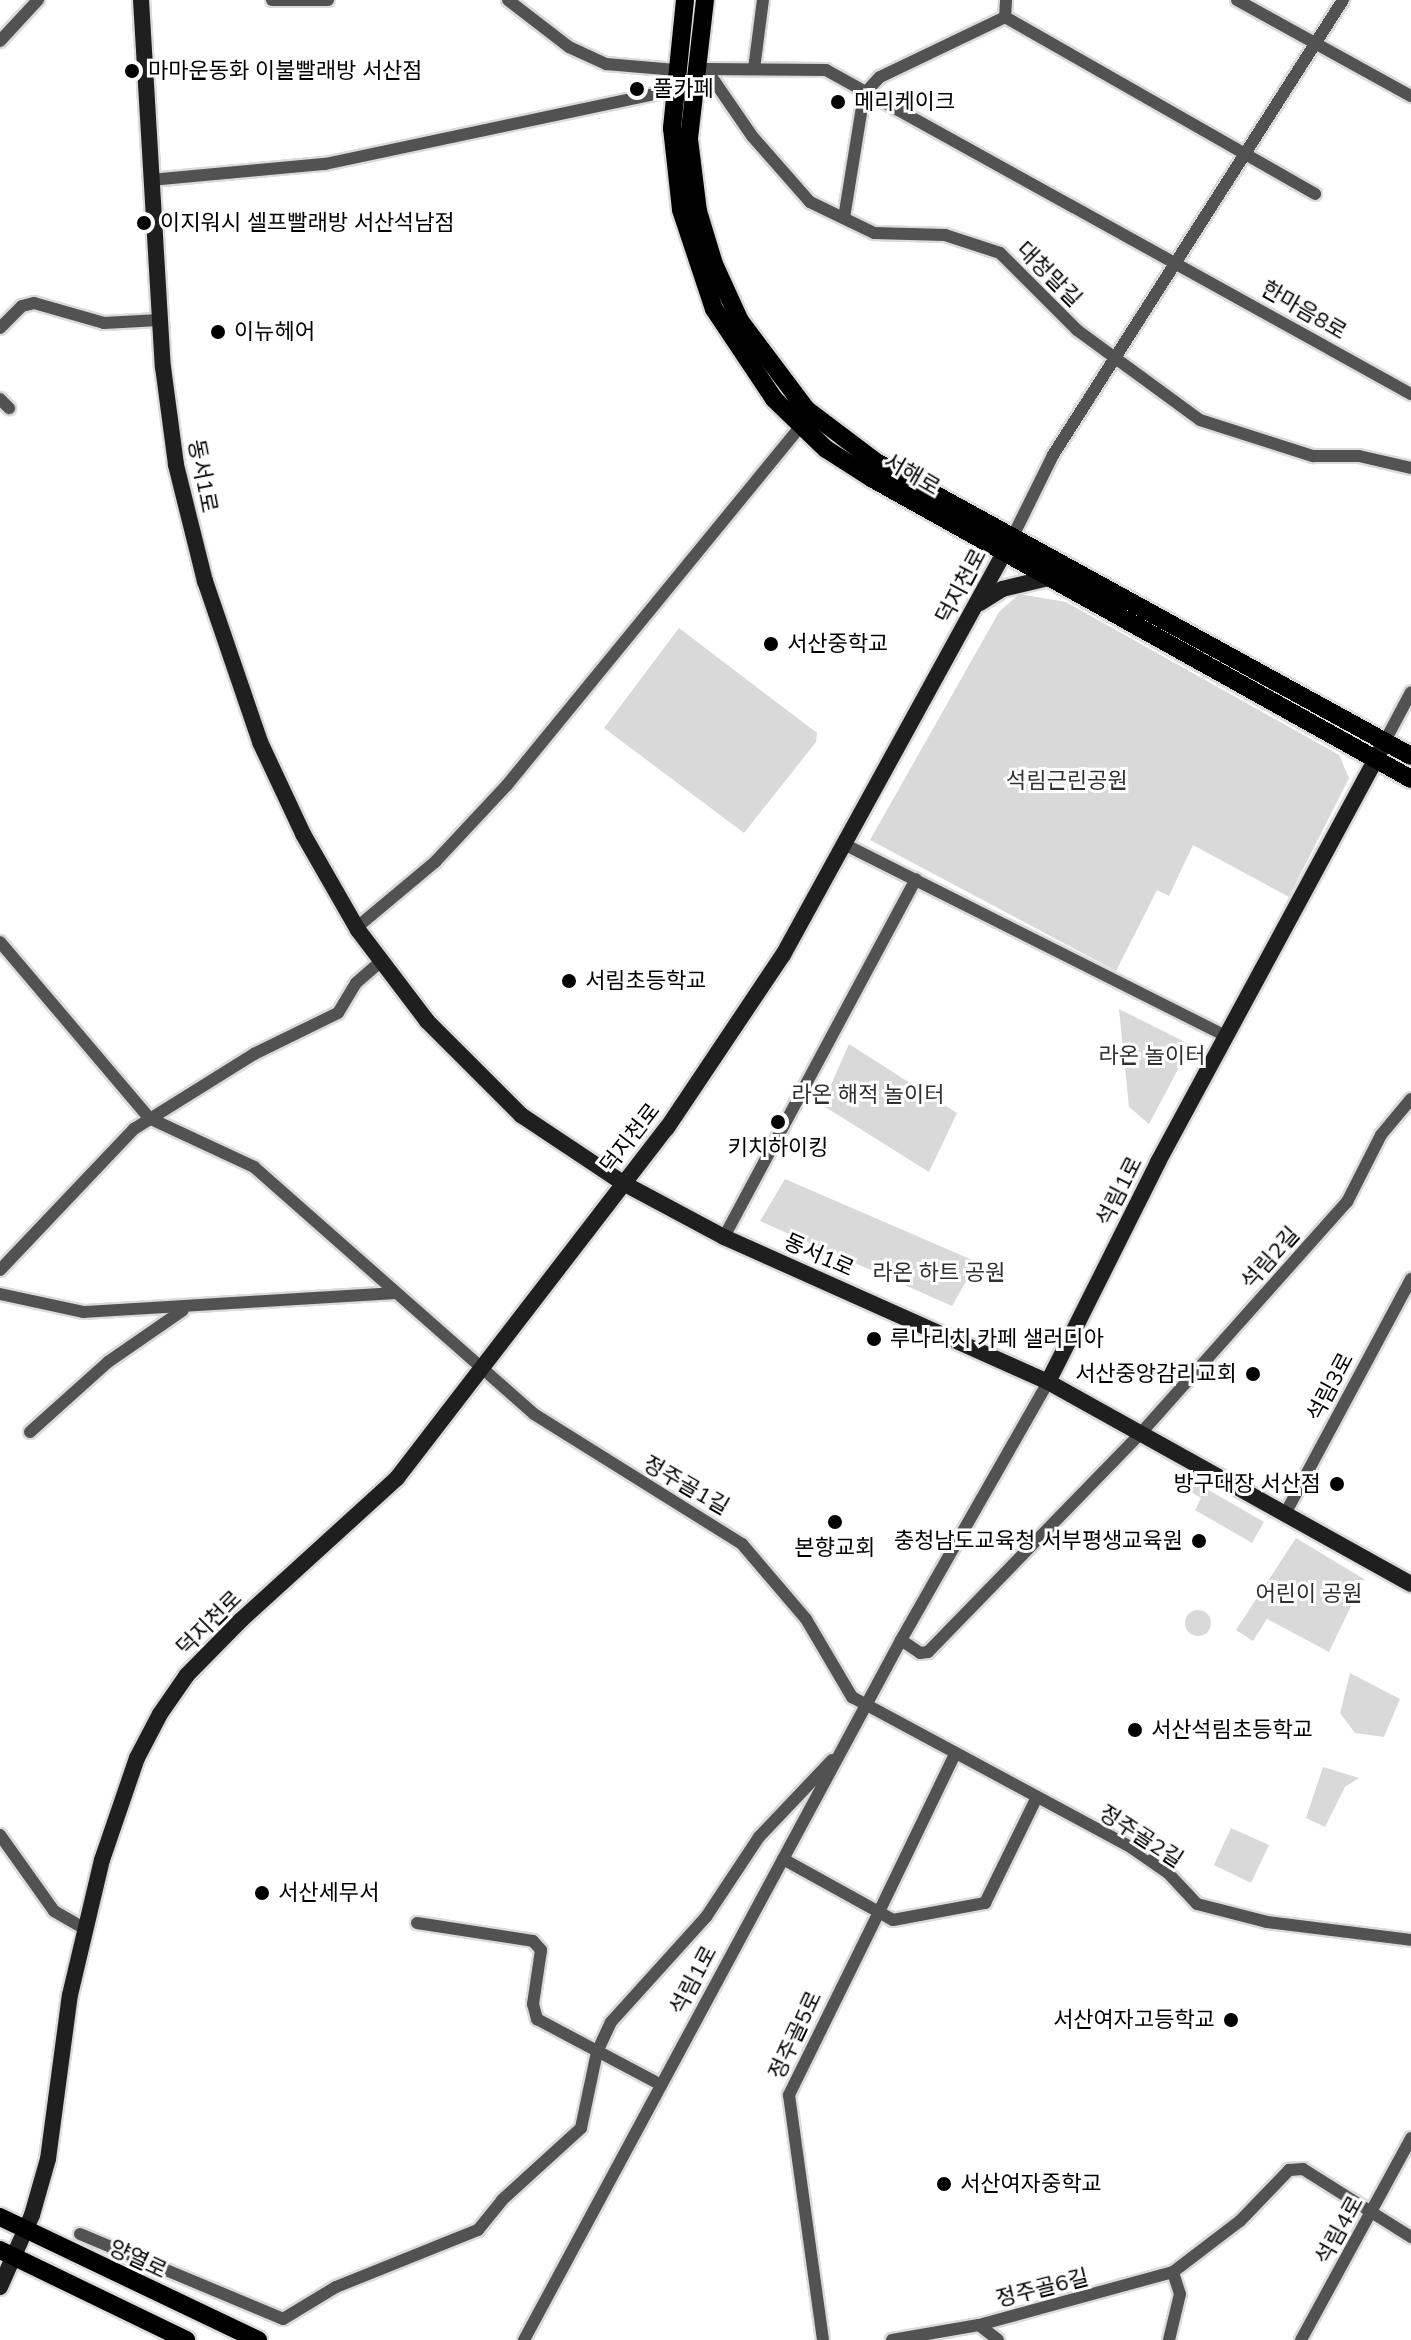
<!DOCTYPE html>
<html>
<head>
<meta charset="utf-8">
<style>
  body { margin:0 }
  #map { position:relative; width:1411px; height:2340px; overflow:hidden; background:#fff; font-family:Mulish,"Noto Sans KR",sans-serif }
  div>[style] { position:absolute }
  .green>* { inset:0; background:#d9d9d9 }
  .round { border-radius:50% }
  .roads { filter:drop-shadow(2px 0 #dbdbdb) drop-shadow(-2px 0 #dbdbdb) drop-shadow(0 2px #dbdbdb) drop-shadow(0 -2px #dbdbdb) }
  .street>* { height:12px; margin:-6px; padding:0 6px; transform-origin:6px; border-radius:6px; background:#525252 }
  .secondary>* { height:16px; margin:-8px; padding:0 8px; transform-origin:8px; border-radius:8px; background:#1f1f1f }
  .primary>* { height:18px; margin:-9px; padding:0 9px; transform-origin:9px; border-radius:9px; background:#000 }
  .dots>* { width:22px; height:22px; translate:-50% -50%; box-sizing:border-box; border:4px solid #fff; border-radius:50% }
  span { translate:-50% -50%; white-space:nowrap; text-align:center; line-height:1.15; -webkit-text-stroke:6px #fff; paint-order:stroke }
  .poi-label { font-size:22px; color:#000 }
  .left { translate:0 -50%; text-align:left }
  .right { translate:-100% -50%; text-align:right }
  .street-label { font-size:22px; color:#000 }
  .park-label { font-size:22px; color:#303030 }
</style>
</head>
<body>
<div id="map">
  <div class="green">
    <i style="clip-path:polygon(1019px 594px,1066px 602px,1339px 755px,1349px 778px,1289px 897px,1193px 845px,1169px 896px,1157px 890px,1116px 971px,870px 840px,999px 612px)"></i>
    <i style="clip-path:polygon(679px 628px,817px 733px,816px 742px,744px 833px,604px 728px)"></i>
    <i style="clip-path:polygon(1119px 1009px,1191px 1045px,1149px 1124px,1129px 1107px)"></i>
    <i style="clip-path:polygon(849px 1044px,957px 1113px,929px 1172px,822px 1105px)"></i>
    <i style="clip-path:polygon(785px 1179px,977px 1262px,952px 1306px,760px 1221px)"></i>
    <i style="clip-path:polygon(1188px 1478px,1264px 1522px,1252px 1543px,1195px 1510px,1201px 1498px,1183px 1487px)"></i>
    <i style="clip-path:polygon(1296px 1538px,1364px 1579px,1329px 1652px,1267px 1619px,1253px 1641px,1236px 1630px)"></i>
    <i class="round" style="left:1185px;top:1610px;width:26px;height:26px"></i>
    <i style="clip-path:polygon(1350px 1673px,1400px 1699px,1384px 1737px,1355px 1733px,1340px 1713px)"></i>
    <i style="clip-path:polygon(1323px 1767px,1359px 1778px,1345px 1787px,1325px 1827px,1306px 1818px)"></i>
    <i style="clip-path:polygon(1231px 1828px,1269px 1845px,1251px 1883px,1214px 1865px)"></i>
  </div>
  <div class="roads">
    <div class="street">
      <i style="left:272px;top:0;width:56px"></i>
      <i style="left:508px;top:0;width:77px;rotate:37.6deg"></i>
      <i style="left:569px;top:47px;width:41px;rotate:24.7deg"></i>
      <i style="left:606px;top:64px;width:70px;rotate:4.9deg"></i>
      <i style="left:1006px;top:0;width:17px;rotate:93deg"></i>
      <i style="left:1005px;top:17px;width:357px;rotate:29.7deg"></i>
      <i style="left:1237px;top:0;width:199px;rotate:28.9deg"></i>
      <i style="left:0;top:41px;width:56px;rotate:-47.2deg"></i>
      <i style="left:695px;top:68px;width:11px;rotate:5deg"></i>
      <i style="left:706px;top:69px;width:81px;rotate:55.5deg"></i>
      <i style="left:752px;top:136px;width:88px;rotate:48.7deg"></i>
      <i style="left:810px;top:202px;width:71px;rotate:25.8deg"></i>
      <i style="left:874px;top:233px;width:71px;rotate:1.6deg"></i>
      <i style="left:945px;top:235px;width:58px;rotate:18.1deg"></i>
      <i style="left:1000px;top:253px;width:109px;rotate:45deg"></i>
      <i style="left:1077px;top:330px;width:152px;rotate:36.2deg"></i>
      <i style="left:1200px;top:420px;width:119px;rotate:17.7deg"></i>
      <i style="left:1313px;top:456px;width:46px"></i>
      <i style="left:1359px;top:456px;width:53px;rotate:13deg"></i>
      <i style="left:706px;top:69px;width:120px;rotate:0.5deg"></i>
      <i style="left:826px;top:70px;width:669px;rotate:28.98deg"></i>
      <i style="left:754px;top:69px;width:70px;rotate:-82.6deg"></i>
      <i style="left:151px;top:180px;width:175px;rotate:-5.3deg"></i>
      <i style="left:325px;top:164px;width:357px;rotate:-12deg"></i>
      <i style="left:844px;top:218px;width:126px;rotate:-80.8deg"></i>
      <i style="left:864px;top:94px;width:23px;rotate:-47deg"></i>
      <i style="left:880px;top:77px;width:139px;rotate:-25.6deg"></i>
      <i style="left:0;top:328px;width:31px;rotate:-45deg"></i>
      <i style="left:22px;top:306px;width:12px;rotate:-14deg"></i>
      <i style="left:34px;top:303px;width:73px;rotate:15.9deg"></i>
      <i style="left:104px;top:323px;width:55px;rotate:-3.1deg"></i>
      <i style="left:0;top:399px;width:13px;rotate:45deg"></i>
      <i style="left:1013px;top:536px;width:90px;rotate:-63.7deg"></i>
      <i style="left:1053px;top:455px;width:540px;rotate:-57.49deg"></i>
      <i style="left:1385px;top:741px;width:55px;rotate:-62deg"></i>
      <i style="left:844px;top:844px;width:428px;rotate:26.7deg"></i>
      <i style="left:356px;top:928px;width:103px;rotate:-39.9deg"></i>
      <i style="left:435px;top:862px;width:105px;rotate:-46.9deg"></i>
      <i style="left:507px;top:785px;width:463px;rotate:-50.7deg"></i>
      <i style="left:0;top:942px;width:231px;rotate:49.7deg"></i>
      <i style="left:149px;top:1118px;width:116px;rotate:25deg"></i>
      <i style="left:254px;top:1167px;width:373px;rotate:41.4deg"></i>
      <i style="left:534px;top:1414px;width:245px;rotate:32deg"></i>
      <i style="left:742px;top:1544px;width:99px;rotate:49.5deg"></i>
      <i style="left:806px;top:1619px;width:91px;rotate:59.5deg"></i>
      <i style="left:852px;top:1697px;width:318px;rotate:28.3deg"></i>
      <i style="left:1132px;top:1848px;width:44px;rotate:34.8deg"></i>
      <i style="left:1168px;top:1873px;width:42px;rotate:46.9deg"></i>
      <i style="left:1197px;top:1904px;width:72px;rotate:14.4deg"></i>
      <i style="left:1267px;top:1922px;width:145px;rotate:7.1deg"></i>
      <i style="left:724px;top:1237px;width:406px;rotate:-61.8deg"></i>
      <i style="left:0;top:1270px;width:195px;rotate:-46.5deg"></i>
      <i style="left:134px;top:1129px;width:142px;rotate:-32deg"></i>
      <i style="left:254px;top:1054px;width:93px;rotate:-26deg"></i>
      <i style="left:338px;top:1013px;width:35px;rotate:-59deg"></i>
      <i style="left:356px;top:983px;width:33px;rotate:-41deg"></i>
      <i style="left:0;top:1294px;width:86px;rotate:12.1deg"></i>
      <i style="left:84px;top:1312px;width:311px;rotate:-3.5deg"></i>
      <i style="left:30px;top:1432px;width:105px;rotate:-41.9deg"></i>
      <i style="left:108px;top:1362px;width:91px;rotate:-34.7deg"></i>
      <i style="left:1285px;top:1514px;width:267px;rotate:-61.8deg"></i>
      <i style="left:901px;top:1640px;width:23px;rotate:34deg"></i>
      <i style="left:920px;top:1653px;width:8px;rotate:-7deg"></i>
      <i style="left:928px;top:1652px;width:305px;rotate:-45.8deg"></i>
      <i style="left:1141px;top:1433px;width:310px;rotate:-48.3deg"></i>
      <i style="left:1347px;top:1202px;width:75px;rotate:-63.1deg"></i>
      <i style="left:1381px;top:1135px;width:47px;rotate:-50.2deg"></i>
      <i style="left:955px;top:1754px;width:175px;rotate:115.7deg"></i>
      <i style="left:879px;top:1912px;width:16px;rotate:30deg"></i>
      <i style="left:893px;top:1920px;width:94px;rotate:-10.5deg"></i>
      <i style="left:985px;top:1903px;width:118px;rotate:-63.9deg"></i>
      <i style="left:0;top:1835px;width:93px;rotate:54.6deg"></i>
      <i style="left:54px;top:1911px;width:34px;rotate:30deg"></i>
      <i style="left:783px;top:1859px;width:110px;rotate:28.9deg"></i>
      <i style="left:879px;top:1912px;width:204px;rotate:116.2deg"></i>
      <i style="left:789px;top:2095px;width:247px;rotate:82.1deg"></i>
      <i style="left:417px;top:1923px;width:117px;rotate:8.8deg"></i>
      <i style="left:533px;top:1941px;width:12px;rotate:48deg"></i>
      <i style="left:541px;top:1950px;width:55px;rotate:98.4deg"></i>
      <i style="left:533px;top:2004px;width:16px;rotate:75deg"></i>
      <i style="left:537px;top:2019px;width:140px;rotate:28deg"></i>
      <i style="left:80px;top:2234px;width:220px;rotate:22.7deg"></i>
      <i style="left:283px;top:2319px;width:62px;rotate:-31.1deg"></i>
      <i style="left:336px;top:2287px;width:153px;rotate:-21.9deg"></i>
      <i style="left:478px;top:2230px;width:38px;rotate:-51deg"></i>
      <i style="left:502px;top:2200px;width:107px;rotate:-42.3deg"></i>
      <i style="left:581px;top:2128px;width:78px;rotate:-78.1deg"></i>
      <i style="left:597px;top:2052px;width:33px;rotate:-65deg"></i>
      <i style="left:611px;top:2022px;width:142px;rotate:-47.9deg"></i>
      <i style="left:706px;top:1917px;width:96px;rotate:-56.5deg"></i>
      <i style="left:759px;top:1837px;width:106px;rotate:-46.5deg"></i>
      <i style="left:979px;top:2325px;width:24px;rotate:38deg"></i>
      <i style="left:524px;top:2340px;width:795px;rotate:-61.69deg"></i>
      <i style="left:901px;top:1640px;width:297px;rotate:-60.3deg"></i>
      <i style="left:892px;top:2340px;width:88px;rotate:-9.8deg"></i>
      <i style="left:979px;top:2325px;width:201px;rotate:-15.3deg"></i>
      <i style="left:1173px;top:2272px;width:84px;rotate:-37.3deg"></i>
      <i style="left:1240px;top:2221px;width:71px;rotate:-46.1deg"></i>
      <i style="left:1289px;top:2170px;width:14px;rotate:-4deg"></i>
      <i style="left:1303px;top:2169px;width:128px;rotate:32.2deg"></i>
      <i style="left:1169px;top:2340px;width:47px;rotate:-76.6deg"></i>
      <i style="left:1180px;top:2294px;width:23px;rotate:-108deg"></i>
      <i style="left:1301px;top:2340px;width:230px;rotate:-61.4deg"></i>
    </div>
    <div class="secondary">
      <i style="left:141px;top:0;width:368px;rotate:86.6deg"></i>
      <i style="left:163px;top:367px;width:99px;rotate:82.4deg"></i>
      <i style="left:176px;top:465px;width:120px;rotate:76deg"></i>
      <i style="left:205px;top:581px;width:170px;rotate:71.1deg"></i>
      <i style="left:260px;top:742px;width:102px;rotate:64.9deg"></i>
      <i style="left:303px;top:834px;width:111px;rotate:60.2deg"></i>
      <i style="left:358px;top:930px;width:114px;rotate:52.8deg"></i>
      <i style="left:427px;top:1021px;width:133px;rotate:45deg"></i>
      <i style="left:521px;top:1115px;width:123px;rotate:33.7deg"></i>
      <i style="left:623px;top:1183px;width:115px;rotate:28.1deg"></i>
      <i style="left:724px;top:1237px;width:355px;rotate:24.1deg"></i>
      <i style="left:1048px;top:1382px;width:415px;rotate:29.1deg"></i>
      <i style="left:980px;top:603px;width:26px;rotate:-32deg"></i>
      <i style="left:1002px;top:589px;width:47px;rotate:-13.4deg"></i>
      <i style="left:1048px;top:1382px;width:246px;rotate:-63.4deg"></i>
      <i style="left:1158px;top:1162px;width:469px;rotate:-61.6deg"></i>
      <i style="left:0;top:2287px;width:79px;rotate:-66deg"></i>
      <i style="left:32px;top:2215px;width:58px;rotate:-74.1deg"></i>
      <i style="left:48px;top:2159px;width:165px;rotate:-82.4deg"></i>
      <i style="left:70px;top:1995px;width:139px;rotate:-76.7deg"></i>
      <i style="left:102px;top:1860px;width:108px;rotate:-71.1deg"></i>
      <i style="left:137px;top:1758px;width:50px;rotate:-62.4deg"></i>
      <i style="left:160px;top:1714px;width:47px;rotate:-55.3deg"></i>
      <i style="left:187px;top:1675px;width:76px;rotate:-45.5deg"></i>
      <i style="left:240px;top:1621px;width:212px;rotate:-42.3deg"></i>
      <i style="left:397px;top:1478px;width:442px;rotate:-52.4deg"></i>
      <i style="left:667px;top:1128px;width:208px;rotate:-56.2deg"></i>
      <i style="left:783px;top:955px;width:469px;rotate:-61.2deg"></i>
    </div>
    <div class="primary">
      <i style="left:685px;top:0;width:129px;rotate:95.8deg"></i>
      <i style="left:672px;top:128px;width:82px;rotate:83.7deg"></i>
      <i style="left:681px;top:210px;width:104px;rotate:71.6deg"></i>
      <i style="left:714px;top:309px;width:108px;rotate:56.3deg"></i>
      <i style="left:774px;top:399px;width:72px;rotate:43.9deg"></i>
      <i style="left:826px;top:449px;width:56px;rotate:32.6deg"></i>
      <i style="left:873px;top:479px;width:616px;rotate:29.14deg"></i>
      <i style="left:705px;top:0;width:140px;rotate:96.6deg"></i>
      <i style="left:689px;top:139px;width:73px;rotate:82.9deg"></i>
      <i style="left:698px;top:211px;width:55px;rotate:73.2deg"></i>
      <i style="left:714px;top:264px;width:63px;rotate:65.5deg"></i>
      <i style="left:740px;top:321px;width:110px;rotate:53.1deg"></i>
      <i style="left:806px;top:409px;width:88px;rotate:37.1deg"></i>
      <i style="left:876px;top:462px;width:610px;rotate:28.79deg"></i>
      <i style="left:0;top:2217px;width:286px;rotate:25.5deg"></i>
      <i style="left:0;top:2250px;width:207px;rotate:25.8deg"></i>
    </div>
  </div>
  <div class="dots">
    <i style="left:132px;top:71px;background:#000"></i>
    <i style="left:637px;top:89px;background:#000"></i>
    <i style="left:838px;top:102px;background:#000"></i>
    <i style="left:144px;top:223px;background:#000"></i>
    <i style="left:218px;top:332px;background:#000"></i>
    <i style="left:771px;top:644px;background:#000"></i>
    <i style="left:569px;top:981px;background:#000"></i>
    <i style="left:778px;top:1122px;background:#000"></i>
    <i style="left:874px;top:1339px;background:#000"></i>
    <i style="left:1253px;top:1374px;background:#000"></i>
    <i style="left:1337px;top:1484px;background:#000"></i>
    <i style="left:835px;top:1522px;background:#000"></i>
    <i style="left:1199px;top:1541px;background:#000"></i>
    <i style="left:1135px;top:1730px;background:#000"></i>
    <i style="left:262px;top:1893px;background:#000"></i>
    <i style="left:1231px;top:2020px;background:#000"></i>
    <i style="left:944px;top:2184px;background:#000"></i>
  </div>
  <div class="poi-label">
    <span class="left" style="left:148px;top:71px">마마운동화 이불빨래방 서산점</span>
    <span class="left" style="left:653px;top:89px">풀카페</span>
    <span class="left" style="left:854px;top:102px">메리케이크</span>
    <span class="left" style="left:160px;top:223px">이지워시 셀프빨래방 서산석남점</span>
    <span class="left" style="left:234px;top:332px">이뉴헤어</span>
    <span class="left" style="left:787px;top:644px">서산중학교</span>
    <span class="left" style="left:585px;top:981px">서림초등학교</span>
    <span style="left:778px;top:1148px">키치하이킹</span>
    <span class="left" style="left:890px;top:1339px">루나리치 카페 샐러디아</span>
    <span class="right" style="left:1237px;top:1374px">서산중앙감리교회</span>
    <span class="right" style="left:1321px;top:1484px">방구대장 서산점</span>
    <span class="right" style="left:1183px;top:1541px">충청남도교육청 서부평생교육원</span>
    <span style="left:835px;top:1548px">본향교회</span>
    <span class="left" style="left:1151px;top:1730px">서산석림초등학교</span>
    <span class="left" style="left:278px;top:1893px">서산세무서</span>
    <span class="right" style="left:1215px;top:2020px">서산여자고등학교</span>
    <span class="left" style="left:960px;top:2184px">서산여자중학교</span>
  </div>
  <div class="street-label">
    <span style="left:1049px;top:274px;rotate:45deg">대청말길</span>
    <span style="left:1304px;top:310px;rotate:30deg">한마음8로</span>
    <span style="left:912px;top:474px;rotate:30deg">서해로</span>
    <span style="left:203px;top:476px;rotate:79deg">동서1로</span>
    <span style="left:961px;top:586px;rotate:-62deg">덕지천로</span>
    <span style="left:630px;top:1138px;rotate:-52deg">덕지천로</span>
    <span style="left:1119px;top:1191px;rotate:-63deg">석림1로</span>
    <span style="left:819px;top:1255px;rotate:24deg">동서1로</span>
    <span style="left:1270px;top:1258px;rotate:-48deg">석림2길</span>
    <span style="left:1330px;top:1387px;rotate:-62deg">석림3로</span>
    <span style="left:686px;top:1485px;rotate:30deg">정주골1길</span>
    <span style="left:209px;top:1623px;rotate:-45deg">덕지천로</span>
    <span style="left:1141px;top:1836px;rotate:33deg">정주골2길</span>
    <span style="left:693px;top:1980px;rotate:-62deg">석림1로</span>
    <span style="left:795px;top:2035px;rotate:-65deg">정주골5로</span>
    <span style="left:1339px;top:2230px;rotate:-61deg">석림4로</span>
    <span style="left:138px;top:2259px;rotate:25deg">양열로</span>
    <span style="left:1042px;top:2288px;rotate:-14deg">정주골6길</span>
  </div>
  <div class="park-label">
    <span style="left:1067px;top:781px">석림근린공원</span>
    <span style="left:1152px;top:1056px">라온 놀이터</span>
    <span style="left:868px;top:1095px">라온 해적 놀이터</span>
    <span style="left:939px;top:1273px">라온 하트 공원</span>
    <span style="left:1309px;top:1594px">어린이 공원</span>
  </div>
</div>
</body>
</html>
